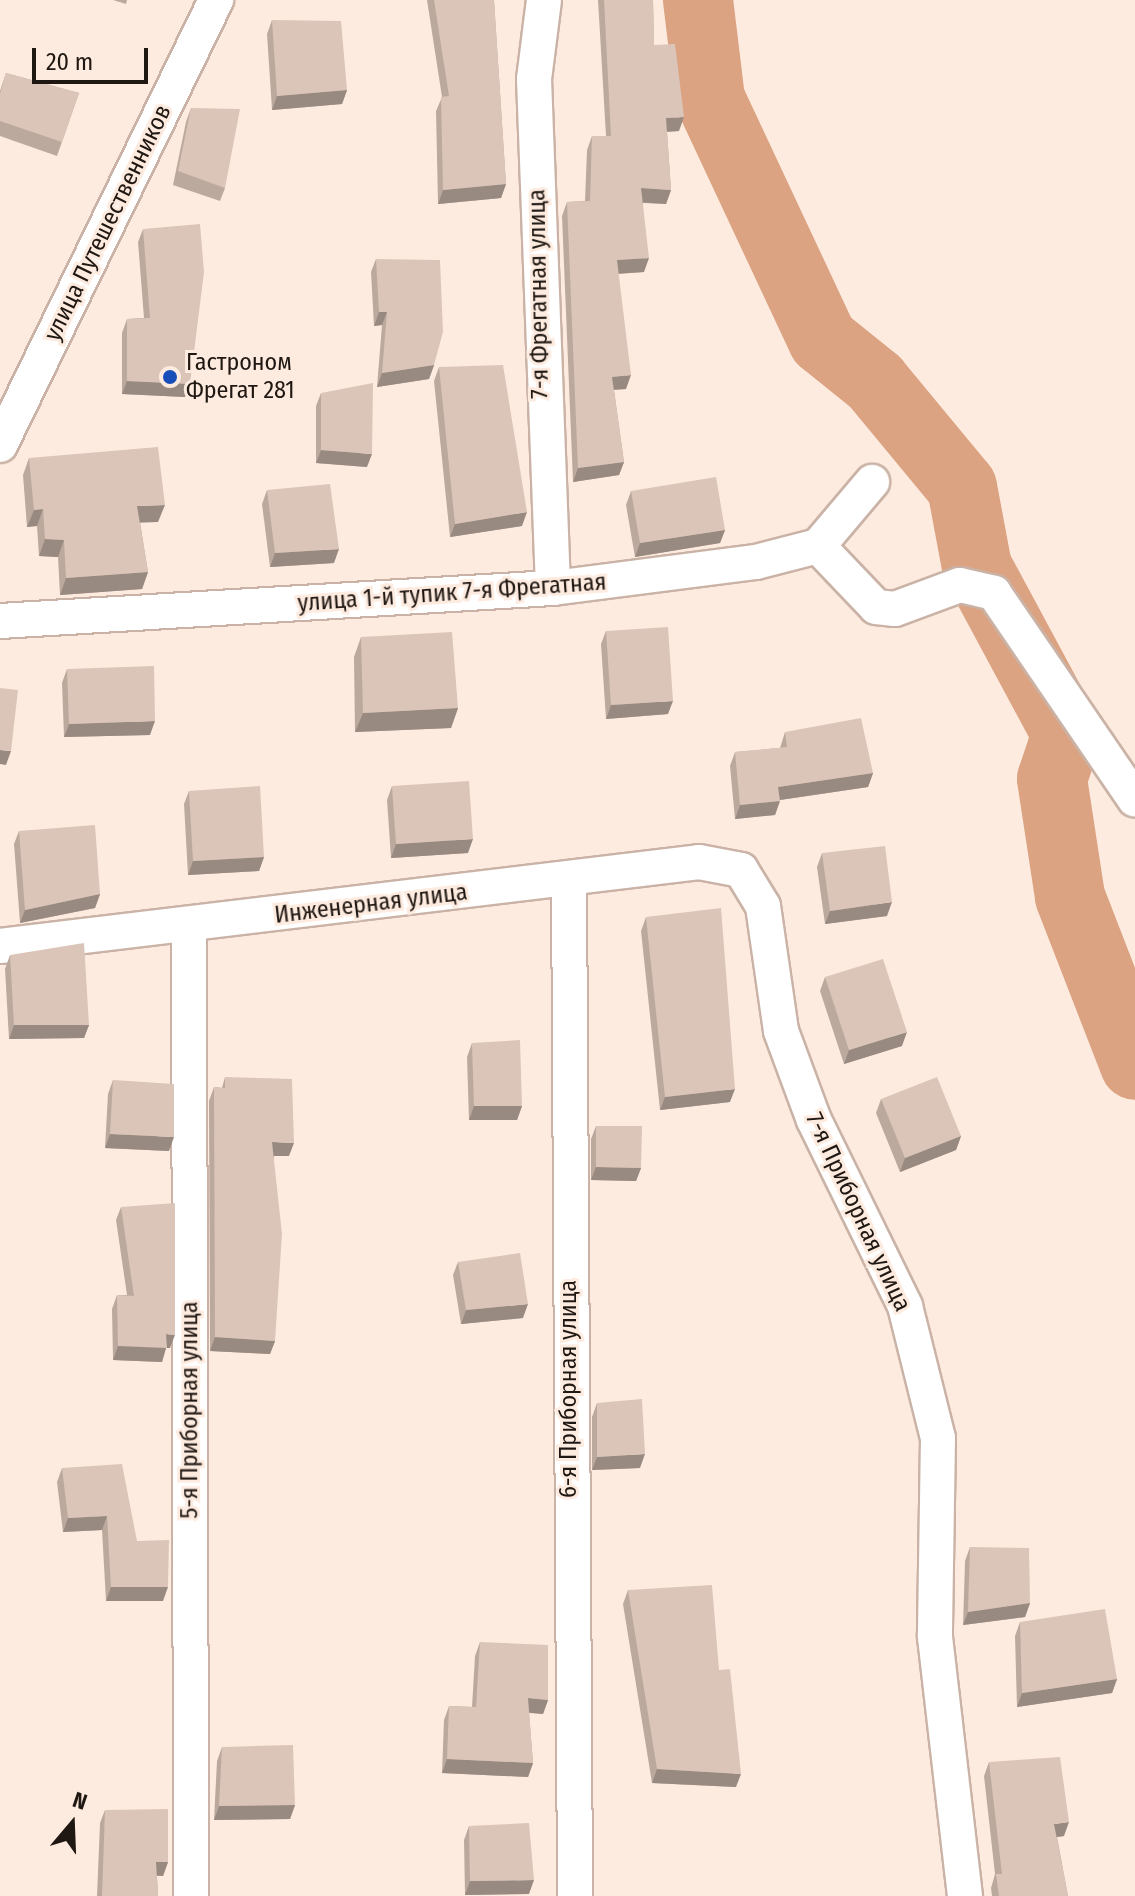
<!DOCTYPE html>
<html>
<head>
<meta charset="utf-8">
<style>
  body { margin:0 }
  #map { position:relative; width:1135px; height:1896px; overflow:hidden; background:#feebe0; font-family:"Fira Sans Condensed",sans-serif }
  div>[style] { position:absolute }
  .river>* { height:70px; margin:-35px; padding:0 35px; transform-origin:35px; border-radius:35px; background:#dba382 }
  .roads { filter:drop-shadow(2px 0 #cab3a6) drop-shadow(-2px 0 #cab3a6) drop-shadow(0 2px #cab3a6) drop-shadow(0 -2px #cab3a6) }
  .street>* { height:34px; margin:-17px; padding:0 17px; transform-origin:17px; border-radius:17px; background:#fff }
  .wall>* { inset:0; background:#bca99e }
  .shaded-wall>* { inset:0; background:#998a81 }
  .building>* { inset:0; background:#dbc5b8 }
  .dots>* { width:22px; height:22px; translate:-50% -50%; box-sizing:border-box; border:4px solid #feebe0; border-radius:50% }
  span { translate:-50% -50%; white-space:nowrap; text-align:center; line-height:1.15; -webkit-text-stroke:6px #feebe0; paint-order:stroke }
  .street-label { font-size:24px; color:#1f1712 }
  .poi-label { font-size:24px; color:#1f1712 }
  .left { translate:0 -50%; text-align:left }
  .north { position:absolute; left:32px; top:1784px; width:80px; height:80px; -webkit-text-stroke:6px #feebe0; paint-order:stroke; rotate:19deg; font-size:22px; font-weight:700; line-height:32px; text-align:center; color:#1f1712 }
  .north::after { content:''; display:block; margin:auto; width:28px; height:36px; background:#1f1712; clip-path:polygon(50% 0,100% 100%,50% 72%,0 100%) }
  .scale { position:absolute; left:32px; top:48px; width:116px; height:36px; box-sizing:border-box; border:4px solid #1f1712; border-top:0; padding-left:10px; font-size:24px; line-height:28px; white-space:nowrap; color:#1f1712; -webkit-text-stroke:6px #feebe0; paint-order:stroke }
</style>
</head>
<body>
<div id="map">
  <div class="river">
    <i style="left:698px;top:0;width:100px;rotate:83.1deg"></i>
    <i style="left:710px;top:99px;width:266px;rotate:64.9deg"></i>
    <i style="left:823px;top:340px;width:67px;rotate:38.9deg"></i>
    <i style="left:875px;top:382px;width:136px;rotate:50.4deg"></i>
    <i style="left:962px;top:487px;width:81px;rotate:79.4deg"></i>
    <i style="left:977px;top:567px;width:190px;rotate:61.7deg"></i>
    <i style="left:1067px;top:734px;width:47px;rotate:108.4deg"></i>
    <i style="left:1052px;top:779px;width:119px;rotate:81.3deg"></i>
    <i style="left:1070px;top:897px;width:180px;rotate:68.8deg"></i>
  </div>
  <div class="roads">
    <div class="street">
      <i style="left:544px;top:0;width:80px;rotate:97.2deg"></i>
      <i style="left:534px;top:79px;width:509px;rotate:87.86deg"></i>
      <i style="left:0;top:445px;width:495px;rotate:-64.1deg"></i>
      <i style="left:818px;top:546px;width:84px;rotate:46.4deg"></i>
      <i style="left:876px;top:607px;width:19px;rotate:6deg"></i>
      <i style="left:895px;top:609px;width:69px;rotate:-20.3deg"></i>
      <i style="left:960px;top:585px;width:35px;rotate:13deg"></i>
      <i style="left:994px;top:593px;width:250px;rotate:55.7deg"></i>
      <i style="left:0;top:621px;width:554px;rotate:-3.42deg"></i>
      <i style="left:553px;top:588px;width:205px;rotate:-7.3deg"></i>
      <i style="left:756px;top:562px;width:64px;rotate:-14.5deg"></i>
      <i style="left:818px;top:546px;width:84px;rotate:-49.8deg"></i>
      <i style="left:569px;top:881px;width:1015px;rotate:89.66deg"></i>
      <i style="left:189px;top:924px;width:972px;rotate:89.88deg"></i>
      <i style="left:0;top:946px;width:704px;rotate:-6.85deg"></i>
      <i style="left:699px;top:862px;width:43px;rotate:10.8deg"></i>
      <i style="left:741px;top:870px;width:42px;rotate:58.6deg"></i>
      <i style="left:763px;top:906px;width:126px;rotate:81.8deg"></i>
      <i style="left:781px;top:1031px;width:95px;rotate:69.7deg"></i>
      <i style="left:814px;top:1120px;width:207px;rotate:63.9deg"></i>
      <i style="left:905px;top:1306px;width:136px;rotate:76deg"></i>
      <i style="left:938px;top:1438px;width:199px;rotate:90.9deg"></i>
      <i style="left:935px;top:1637px;width:261px;rotate:83.4deg"></i>
    </div>
  </div>
  <div class="wall">
    <i style="clip-path:polygon(113px 0,127px 0,126px 4px)"></i>
    <i style="clip-path:polygon(427px 0,494px 0,506px 184px,501px 198px,438px 204px,436px 111px,442px 97px)"></i>
    <i style="clip-path:polygon(598px 0,653px 0,654px 45px,679px 131px,667px 132px,671px 190px,666px 204px,643px 203px,644px 272px,618px 274px,626px 389px,614px 390px,624px 462px,619px 475px,573px 482px,562px 216px,567px 202px,585px 201px,587px 150px,592px 136px,606px 136px)"></i>
    <i style="clip-path:polygon(272px 20px,347px 90px,342px 104px,272px 110px,267px 34px)"></i>
    <i style="clip-path:polygon(6px 73px,79px 93px,57px 156px,0 136px,0 91px)"></i>
    <i style="clip-path:polygon(191px 108px,225px 188px,220px 201px,173px 185px,186px 122px)"></i>
    <i style="clip-path:polygon(143px 229px,190px 384px,185px 397px,122px 394px,122px 333px,127px 319px,144px 318px,138px 242px)"></i>
    <i style="clip-path:polygon(376px 259px,434px 365px,429px 379px,377px 387px,382px 325px,374px 326px,371px 272px)"></i>
    <i style="clip-path:polygon(439px 367px,522px 526px,450px 537px,434px 381px)"></i>
    <i style="clip-path:polygon(321px 393px,367px 467px,316px 463px,316px 406px)"></i>
    <i style="clip-path:polygon(29px 458px,158px 522px,140px 522px,148px 572px,142px 589px,60px 595px,58px 557px,39px 556px,37px 526px,27px 527px,23px 475px)"></i>
    <i style="clip-path:polygon(267px 490px,334px 563px,270px 567px,262px 504px)"></i>
    <i style="clip-path:polygon(631px 491px,725px 530px,720px 543px,635px 557px,626px 505px)"></i>
    <i style="clip-path:polygon(606px 631px,668px 714px,606px 719px,601px 644px)"></i>
    <i style="clip-path:polygon(361px 637px,458px 708px,451px 728px,355px 732px,354px 657px)"></i>
    <i style="clip-path:polygon(67px 669px,150px 735px,64px 737px,62px 683px)"></i>
    <i style="clip-path:polygon(785px 732px,873px 773px,868px 787px,780px 800px,775px 815px,735px 819px,730px 766px,735px 752px,780px 748px)"></i>
    <i style="clip-path:polygon(392px 786px,468px 853px,391px 858px,387px 800px)"></i>
    <i style="clip-path:polygon(189px 791px,264px 857px,259px 871px,188px 875px,184px 804px)"></i>
    <i style="clip-path:polygon(19px 831px,100px 894px,95px 908px,20px 923px,14px 844px)"></i>
    <i style="clip-path:polygon(822px 853px,887px 916px,825px 924px,817px 867px)"></i>
    <i style="clip-path:polygon(646px 917px,730px 1102px,660px 1110px,641px 931px)"></i>
    <i style="clip-path:polygon(10px 955px,89px 1025px,84px 1038px,9px 1039px,5px 969px)"></i>
    <i style="clip-path:polygon(825px 977px,902px 1046px,844px 1064px,820px 991px)"></i>
    <i style="clip-path:polygon(472px 1043px,522px 1106px,517px 1120px,469px 1120px,467px 1057px)"></i>
    <i style="clip-path:polygon(225px 1077px,289px 1156px,274px 1156px,275px 1341px,270px 1354px,210px 1351px,209px 1101px,214px 1087px,222px 1088px)"></i>
    <i style="clip-path:polygon(113px 1080px,169px 1151px,105px 1148px,108px 1094px)"></i>
    <i style="clip-path:polygon(881px 1099px,961px 1136px,956px 1150px,900px 1172px,876px 1113px)"></i>
    <i style="clip-path:polygon(596px 1126px,641px 1168px,636px 1181px,591px 1180px,591px 1139px)"></i>
    <i style="clip-path:polygon(121px 1207px,170px 1348px,166px 1348px,162px 1362px,113px 1360px,112px 1309px,117px 1295px,127px 1295px,116px 1220px)"></i>
    <i style="clip-path:polygon(458px 1262px,523px 1318px,461px 1324px,453px 1275px)"></i>
    <i style="clip-path:polygon(597px 1403px,640px 1468px,592px 1470px,592px 1417px)"></i>
    <i style="clip-path:polygon(62px 1468px,137px 1541px,163px 1601px,106px 1601px,102px 1530px,63px 1532px,57px 1482px)"></i>
    <i style="clip-path:polygon(970px 1547px,1030px 1603px,1025px 1617px,963px 1625px,965px 1561px)"></i>
    <i style="clip-path:polygon(628px 1590px,719px 1670px,736px 1787px,652px 1783px,623px 1604px)"></i>
    <i style="clip-path:polygon(1020px 1622px,1117px 1679px,1112px 1693px,1017px 1707px,1015px 1636px)"></i>
    <i style="clip-path:polygon(480px 1642px,548px 1700px,543px 1714px,529px 1713px,533px 1763px,528px 1777px,442px 1773px,444px 1720px,449px 1706px,472px 1707px,475px 1656px)"></i>
    <i style="clip-path:polygon(222px 1747px,295px 1805px,290px 1819px,214px 1820px,217px 1761px)"></i>
    <i style="clip-path:polygon(989px 1762px,1064px 1836px,1057px 1837px,1068px 1896px,992px 1896px,991px 1888px,995px 1874px,984px 1776px)"></i>
    <i style="clip-path:polygon(105px 1810px,168px 1862px,163px 1876px,157px 1876px,158px 1896px,97px 1896px,100px 1823px)"></i>
    <i style="clip-path:polygon(469px 1826px,529px 1894px,465px 1895px,464px 1840px)"></i>
  </div>
  <div class="shaded-wall">
    <i style="clip-path:polygon(347px 90px,342px 104px,272px 110px,277px 96px)"></i>
    <i style="clip-path:polygon(684px 117px,679px 131px,661px 132px,666px 118px)"></i>
    <i style="clip-path:polygon(506px 184px,501px 198px,438px 204px,443px 190px)"></i>
    <i style="clip-path:polygon(641px 188px,671px 190px,666px 204px,636px 202px)"></i>
    <i style="clip-path:polygon(649px 258px,644px 272px,612px 274px,617px 260px)"></i>
    <i style="clip-path:polygon(379px 312px,387px 312px,382px 325px,374px 326px)"></i>
    <i style="clip-path:polygon(434px 365px,429px 379px,377px 387px,382px 373px)"></i>
    <i style="clip-path:polygon(631px 375px,626px 389px,607px 390px,612px 377px)"></i>
    <i style="clip-path:polygon(127px 381px,190px 384px,185px 397px,122px 394px)"></i>
    <i style="clip-path:polygon(321px 450px,372px 454px,367px 467px,316px 463px)"></i>
    <i style="clip-path:polygon(624px 462px,619px 475px,573px 482px,578px 468px)"></i>
    <i style="clip-path:polygon(165px 505px,158px 522px,131px 523px,137px 506px)"></i>
    <i style="clip-path:polygon(43px 509px,37px 526px,27px 527px,34px 510px)"></i>
    <i style="clip-path:polygon(527px 512px,522px 526px,450px 537px,455px 524px)"></i>
    <i style="clip-path:polygon(725px 530px,720px 543px,635px 557px,640px 543px)"></i>
    <i style="clip-path:polygon(45px 539px,64px 540px,58px 557px,39px 556px)"></i>
    <i style="clip-path:polygon(339px 549px,334px 563px,270px 567px,275px 553px)"></i>
    <i style="clip-path:polygon(148px 572px,142px 589px,60px 595px,66px 578px)"></i>
    <i style="clip-path:polygon(673px 701px,668px 714px,606px 719px,611px 705px)"></i>
    <i style="clip-path:polygon(458px 708px,451px 728px,355px 732px,363px 713px)"></i>
    <i style="clip-path:polygon(155px 721px,150px 735px,64px 737px,69px 724px)"></i>
    <i style="clip-path:polygon(0 750px,11px 751px,6px 765px,0 764px)"></i>
    <i style="clip-path:polygon(873px 773px,868px 787px,773px 801px,778px 787px)"></i>
    <i style="clip-path:polygon(780px 801px,775px 815px,735px 819px,740px 805px)"></i>
    <i style="clip-path:polygon(473px 839px,468px 853px,391px 858px,396px 844px)"></i>
    <i style="clip-path:polygon(264px 857px,259px 871px,188px 875px,193px 861px)"></i>
    <i style="clip-path:polygon(100px 894px,95px 908px,20px 923px,25px 910px)"></i>
    <i style="clip-path:polygon(892px 902px,887px 916px,825px 924px,830px 911px)"></i>
    <i style="clip-path:polygon(14px 1025px,89px 1025px,84px 1038px,9px 1039px)"></i>
    <i style="clip-path:polygon(907px 1032px,902px 1046px,844px 1064px,849px 1050px)"></i>
    <i style="clip-path:polygon(735px 1089px,730px 1102px,660px 1110px,665px 1097px)"></i>
    <i style="clip-path:polygon(474px 1106px,522px 1106px,517px 1120px,469px 1120px)"></i>
    <i style="clip-path:polygon(110px 1134px,174px 1137px,169px 1151px,105px 1148px)"></i>
    <i style="clip-path:polygon(961px 1136px,956px 1150px,900px 1172px,905px 1158px)"></i>
    <i style="clip-path:polygon(272px 1142px,294px 1143px,289px 1156px,268px 1156px)"></i>
    <i style="clip-path:polygon(596px 1167px,641px 1168px,636px 1181px,591px 1180px)"></i>
    <i style="clip-path:polygon(528px 1304px,523px 1318px,461px 1324px,466px 1310px)"></i>
    <i style="clip-path:polygon(166px 1334px,175px 1335px,170px 1348px,166px 1348px,162px 1362px,113px 1360px,118px 1346px)"></i>
    <i style="clip-path:polygon(215px 1337px,275px 1341px,270px 1354px,210px 1351px)"></i>
    <i style="clip-path:polygon(645px 1454px,640px 1468px,592px 1470px,597px 1457px)"></i>
    <i style="clip-path:polygon(107px 1516px,102px 1530px,63px 1532px,68px 1518px)"></i>
    <i style="clip-path:polygon(111px 1587px,168px 1587px,163px 1601px,106px 1601px)"></i>
    <i style="clip-path:polygon(1030px 1603px,1025px 1617px,963px 1625px,968px 1612px)"></i>
    <i style="clip-path:polygon(1117px 1679px,1112px 1693px,1017px 1707px,1022px 1693px)"></i>
    <i style="clip-path:polygon(528px 1698px,548px 1700px,543px 1714px,523px 1712px)"></i>
    <i style="clip-path:polygon(447px 1759px,533px 1763px,528px 1777px,442px 1773px)"></i>
    <i style="clip-path:polygon(657px 1769px,741px 1774px,736px 1787px,652px 1783px)"></i>
    <i style="clip-path:polygon(295px 1805px,290px 1819px,214px 1820px,219px 1806px)"></i>
    <i style="clip-path:polygon(1069px 1822px,1064px 1836px,1049px 1838px,1054px 1824px)"></i>
    <i style="clip-path:polygon(156px 1862px,168px 1862px,163px 1876px,151px 1875px)"></i>
    <i style="clip-path:polygon(534px 1880px,529px 1894px,465px 1895px,470px 1881px)"></i>
  </div>
  <div class="building">
    <i style="clip-path:polygon(434px 0,494px 0,506px 184px,443px 190px,441px 97px,449px 96px)"></i>
    <i style="clip-path:polygon(604px 0,653px 0,654px 45px,675px 44px,684px 117px,666px 118px,671px 190px,641px 188px,649px 258px,617px 260px,631px 375px,612px 377px,624px 462px,578px 468px,567px 202px,590px 201px,592px 136px,611px 136px)"></i>
    <i style="clip-path:polygon(272px 20px,341px 21px,347px 90px,277px 96px)"></i>
    <i style="clip-path:polygon(6px 73px,79px 93px,62px 142px,0 121px,0 94px)"></i>
    <i style="clip-path:polygon(191px 108px,240px 109px,225px 188px,178px 171px)"></i>
    <i style="clip-path:polygon(200px 224px,204px 272px,190px 384px,127px 381px,127px 319px,150px 318px,143px 229px)"></i>
    <i style="clip-path:polygon(376px 259px,440px 260px,443px 332px,434px 365px,382px 373px,387px 312px,379px 312px)"></i>
    <i style="clip-path:polygon(503px 365px,527px 512px,455px 524px,439px 367px)"></i>
    <i style="clip-path:polygon(373px 383px,372px 454px,321px 450px,321px 393px)"></i>
    <i style="clip-path:polygon(158px 447px,165px 505px,137px 506px,148px 572px,66px 578px,64px 540px,45px 539px,43px 509px,34px 510px,29px 458px)"></i>
    <i style="clip-path:polygon(716px 477px,725px 530px,640px 543px,631px 491px)"></i>
    <i style="clip-path:polygon(330px 484px,339px 549px,275px 553px,267px 490px)"></i>
    <i style="clip-path:polygon(668px 627px,673px 701px,611px 705px,606px 631px)"></i>
    <i style="clip-path:polygon(452px 632px,458px 708px,363px 713px,361px 637px)"></i>
    <i style="clip-path:polygon(154px 666px,155px 721px,69px 724px,67px 669px)"></i>
    <i style="clip-path:polygon(0 688px,18px 690px,11px 751px,0 750px)"></i>
    <i style="clip-path:polygon(861px 718px,873px 773px,778px 787px,780px 801px,740px 805px,735px 752px,787px 747px,785px 732px)"></i>
    <i style="clip-path:polygon(469px 781px,473px 839px,396px 844px,392px 786px)"></i>
    <i style="clip-path:polygon(260px 786px,264px 857px,193px 861px,189px 791px)"></i>
    <i style="clip-path:polygon(95px 825px,100px 894px,25px 910px,19px 831px)"></i>
    <i style="clip-path:polygon(885px 846px,892px 902px,830px 911px,822px 853px)"></i>
    <i style="clip-path:polygon(721px 908px,735px 1089px,665px 1097px,646px 917px)"></i>
    <i style="clip-path:polygon(84px 943px,89px 1025px,14px 1025px,10px 955px)"></i>
    <i style="clip-path:polygon(883px 959px,907px 1032px,849px 1050px,825px 977px)"></i>
    <i style="clip-path:polygon(520px 1040px,522px 1106px,474px 1106px,472px 1043px)"></i>
    <i style="clip-path:polygon(225px 1077px,292px 1079px,294px 1143px,272px 1142px,282px 1234px,275px 1341px,215px 1337px,214px 1087px,225px 1088px)"></i>
    <i style="clip-path:polygon(937px 1077px,961px 1136px,905px 1158px,881px 1099px)"></i>
    <i style="clip-path:polygon(113px 1080px,174px 1084px,174px 1137px,110px 1134px)"></i>
    <i style="clip-path:polygon(596px 1126px,642px 1126px,641px 1168px,596px 1167px)"></i>
    <i style="clip-path:polygon(175px 1203px,175px 1335px,166px 1334px,167px 1348px,118px 1346px,117px 1295px,134px 1296px,121px 1207px)"></i>
    <i style="clip-path:polygon(520px 1253px,528px 1304px,466px 1310px,458px 1262px)"></i>
    <i style="clip-path:polygon(642px 1399px,645px 1454px,597px 1457px,597px 1403px)"></i>
    <i style="clip-path:polygon(122px 1464px,137px 1541px,169px 1540px,168px 1587px,111px 1587px,107px 1516px,68px 1518px,62px 1468px)"></i>
    <i style="clip-path:polygon(970px 1547px,1029px 1548px,1030px 1603px,968px 1612px)"></i>
    <i style="clip-path:polygon(712px 1585px,719px 1670px,730px 1669px,741px 1774px,657px 1769px,628px 1590px)"></i>
    <i style="clip-path:polygon(1105px 1609px,1117px 1679px,1022px 1693px,1020px 1622px)"></i>
    <i style="clip-path:polygon(480px 1642px,548px 1645px,548px 1700px,528px 1698px,533px 1763px,447px 1759px,449px 1706px,476px 1707px)"></i>
    <i style="clip-path:polygon(293px 1745px,295px 1805px,219px 1806px,222px 1747px)"></i>
    <i style="clip-path:polygon(1060px 1757px,1069px 1822px,1054px 1824px,1068px 1896px,999px 1896px,996px 1874px,1002px 1874px,989px 1762px)"></i>
    <i style="clip-path:polygon(168px 1809px,168px 1862px,156px 1862px,158px 1896px,102px 1896px,105px 1810px)"></i>
    <i style="clip-path:polygon(529px 1823px,534px 1880px,470px 1881px,469px 1826px)"></i>
  </div>
  <div class="dots">
    <i style="left:170px;top:377px;background:#184eba"></i>
  </div>
  <div class="street-label">
    <span style="left:108px;top:223px;rotate:-64deg">улица Путешественников</span>
    <span style="left:539px;top:294px;rotate:-91deg">7-я Фрегатная улица</span>
    <span style="left:452px;top:593px;rotate:-4deg">улица 1-й тупик 7-я Фрегатная</span>
    <span style="left:371px;top:904px;rotate:-7deg">Инженерная улица</span>
    <span style="left:858px;top:1212px;rotate:65deg">7-я Приборная улица</span>
    <span style="left:569px;top:1389px;rotate:-90deg">6-я Приборная улица</span>
    <span style="left:190px;top:1410px;rotate:-90deg">5-я Приборная улица</span>
  </div>
  <div class="poi-label">
    <span class="left" style="left:186px;top:377px">Гастроном<br>Фрегат 281</span>
  </div>
  <div class="north">N</div>
  <div class="scale">20 m</div>
</div>
</body>
</html>
